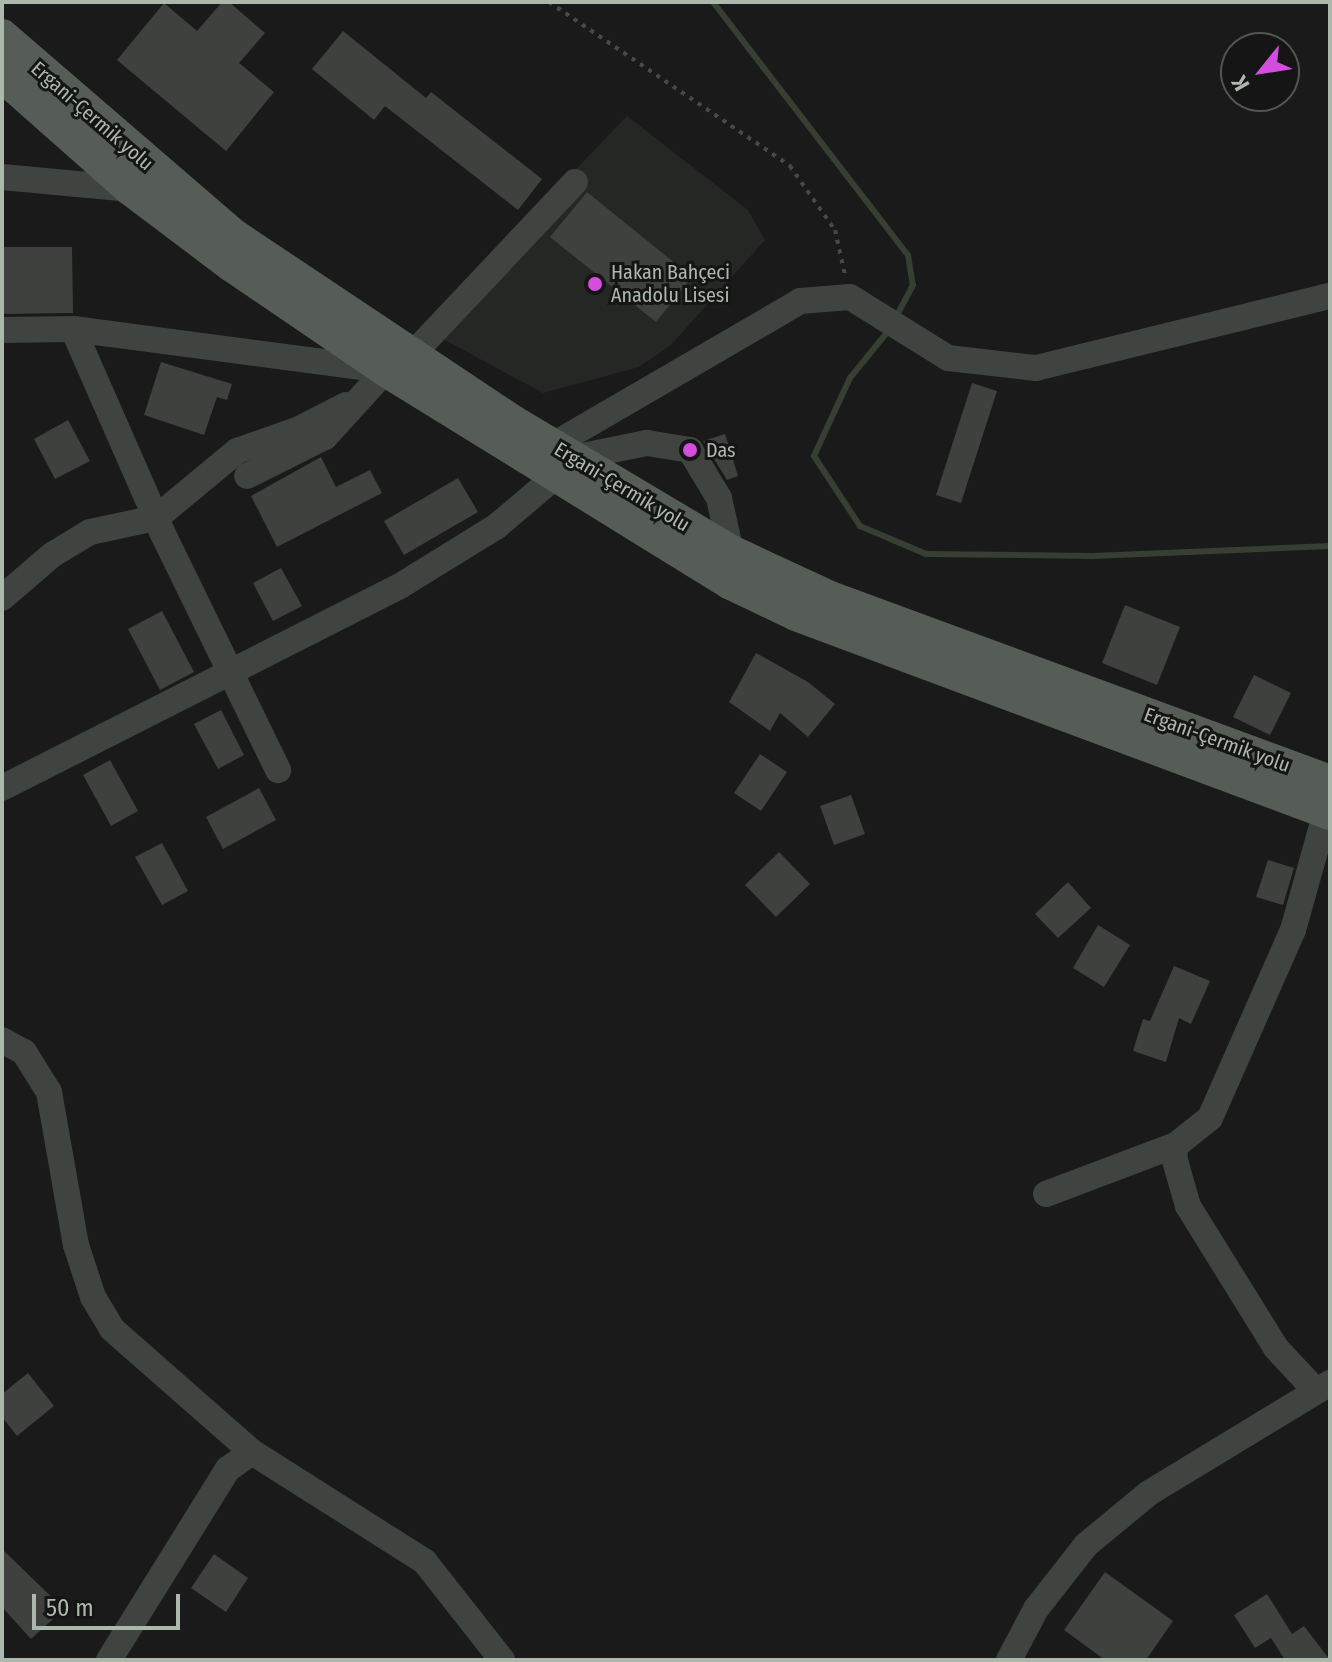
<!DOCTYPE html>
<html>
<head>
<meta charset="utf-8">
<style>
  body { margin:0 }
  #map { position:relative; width:1332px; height:1662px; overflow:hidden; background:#191a19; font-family:"Fira Sans Condensed",sans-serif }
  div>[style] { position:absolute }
  .built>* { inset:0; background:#252725 }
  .stream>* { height:6px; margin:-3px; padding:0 3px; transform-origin:3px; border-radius:3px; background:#363f32 }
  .building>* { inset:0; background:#3e413e }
  .path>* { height:4px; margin-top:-2px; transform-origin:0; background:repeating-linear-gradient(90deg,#444b44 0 4px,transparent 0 10px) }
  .minor>* { height:26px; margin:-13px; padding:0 13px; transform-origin:13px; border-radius:13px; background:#3f4440 }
  .major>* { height:34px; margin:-17px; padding:0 17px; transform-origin:17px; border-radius:17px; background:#565d57 }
  .dots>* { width:22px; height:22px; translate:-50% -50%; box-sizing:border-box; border:4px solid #141514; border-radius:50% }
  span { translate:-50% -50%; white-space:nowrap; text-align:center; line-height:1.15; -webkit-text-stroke:6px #141514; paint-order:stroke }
  .street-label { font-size:20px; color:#adb8ac }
  .poi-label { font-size:20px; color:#adb8ac }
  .left { translate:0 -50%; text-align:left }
  .frame { position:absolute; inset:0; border:4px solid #adb8ac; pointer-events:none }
  .north { position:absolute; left:1220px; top:32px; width:80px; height:80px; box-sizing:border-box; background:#141514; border:2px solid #515651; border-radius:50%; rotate:240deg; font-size:22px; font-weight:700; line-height:32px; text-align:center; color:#adb8ac }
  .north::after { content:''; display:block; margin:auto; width:28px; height:36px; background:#d54dde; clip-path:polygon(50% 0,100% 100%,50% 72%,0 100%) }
  .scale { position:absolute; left:32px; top:1594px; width:148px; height:36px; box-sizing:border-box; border:4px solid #adb8ac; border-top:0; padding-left:10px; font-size:24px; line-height:28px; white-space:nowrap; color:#adb8ac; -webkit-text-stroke:6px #141514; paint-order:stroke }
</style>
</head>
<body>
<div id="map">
  <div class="built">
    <i style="clip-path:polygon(627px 116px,748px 210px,765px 240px,670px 346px,639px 367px,543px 393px,423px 328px)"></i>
  </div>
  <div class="stream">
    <i style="left:713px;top:2px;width:319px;rotate:52.4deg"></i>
    <i style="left:908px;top:255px;width:30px;rotate:81deg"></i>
    <i style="left:913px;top:285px;width:36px;rotate:118deg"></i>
    <i style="left:889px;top:330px;width:62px;rotate:129.1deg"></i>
    <i style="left:850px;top:378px;width:86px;rotate:114.8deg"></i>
    <i style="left:814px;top:456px;width:84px;rotate:56.7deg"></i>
    <i style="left:860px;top:526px;width:72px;rotate:23deg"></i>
    <i style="left:926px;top:554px;width:167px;rotate:0.7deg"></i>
    <i style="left:1093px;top:556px;width:237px;rotate:-2.4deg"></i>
  </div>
  <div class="building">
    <i style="clip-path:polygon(222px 2px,229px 2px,265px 33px,239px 63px,274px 92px,226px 151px,117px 60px,164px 3px,197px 31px)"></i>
    <i style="clip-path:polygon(343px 31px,426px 98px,431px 92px,542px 179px,518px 210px,385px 106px,374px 120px,312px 69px)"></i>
    <i style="clip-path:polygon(587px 192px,692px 277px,656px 322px,550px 237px)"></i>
    <i style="clip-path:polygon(2px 247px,72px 247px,73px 313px,2px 314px)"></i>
    <i style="clip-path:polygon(161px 362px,232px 384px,227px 400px,217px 397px,204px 435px,144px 415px)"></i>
    <i style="clip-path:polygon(972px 383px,997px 391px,961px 503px,936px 495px)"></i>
    <i style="clip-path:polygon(68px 420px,90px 461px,55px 479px,34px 439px)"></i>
    <i style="clip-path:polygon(725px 434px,738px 476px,727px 480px,703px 441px)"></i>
    <i style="clip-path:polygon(321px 457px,336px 487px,370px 470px,382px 493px,277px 547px,251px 496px)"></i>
    <i style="clip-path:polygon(458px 478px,478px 512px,404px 555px,384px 521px)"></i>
    <i style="clip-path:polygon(281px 568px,302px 606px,273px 621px,253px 583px)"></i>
    <i style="clip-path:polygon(1125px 605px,1180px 627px,1157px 685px,1102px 663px)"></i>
    <i style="clip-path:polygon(162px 611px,194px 672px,160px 690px,128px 629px)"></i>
    <i style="clip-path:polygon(756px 653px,808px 682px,835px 704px,808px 737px,780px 713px,770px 731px,729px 702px)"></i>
    <i style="clip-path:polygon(1254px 675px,1291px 693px,1270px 735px,1233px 717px)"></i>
    <i style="clip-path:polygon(221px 710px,244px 755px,218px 769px,194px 724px)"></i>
    <i style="clip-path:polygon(760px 754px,787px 772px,761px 811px,734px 793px)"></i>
    <i style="clip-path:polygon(110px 760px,138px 811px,111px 826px,83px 775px)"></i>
    <i style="clip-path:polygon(259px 788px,276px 820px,223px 849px,206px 817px)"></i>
    <i style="clip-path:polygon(851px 795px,865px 834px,834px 845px,820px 806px)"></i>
    <i style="clip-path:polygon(162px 843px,188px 891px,162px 905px,135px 857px)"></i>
    <i style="clip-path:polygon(779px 852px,810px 884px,776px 917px,745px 885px)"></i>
    <i style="clip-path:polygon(1268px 860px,1294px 868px,1283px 905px,1256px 897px)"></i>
    <i style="clip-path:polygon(1068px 882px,1091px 908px,1058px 938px,1035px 914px)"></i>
    <i style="clip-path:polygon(1098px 925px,1130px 945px,1104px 987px,1073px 968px)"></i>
    <i style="clip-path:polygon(1174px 966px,1210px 981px,1191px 1024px,1179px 1018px,1166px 1062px,1133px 1051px,1143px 1019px,1150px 1021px)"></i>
    <i style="clip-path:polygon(28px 1373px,54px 1406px,17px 1436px,2px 1417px,2px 1394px)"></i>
    <i style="clip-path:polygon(2px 1549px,64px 1609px,31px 1639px,2px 1607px)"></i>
    <i style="clip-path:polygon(214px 1554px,248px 1578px,226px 1612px,191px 1588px)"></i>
    <i style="clip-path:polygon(1105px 1572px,1173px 1621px,1146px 1660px,1105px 1660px,1064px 1630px)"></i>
    <i style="clip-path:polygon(1267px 1594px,1292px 1634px,1304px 1626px,1330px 1660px,1285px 1660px,1271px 1638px,1255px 1648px,1234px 1615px)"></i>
  </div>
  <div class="path">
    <i style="left:549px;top:2px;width:292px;rotate:34.2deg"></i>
    <i style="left:790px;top:166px;width:78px;rotate:54.9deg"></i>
    <i style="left:835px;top:230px;width:46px;rotate:77.5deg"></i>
  </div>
  <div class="minor">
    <i style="left:2px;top:177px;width:130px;rotate:5.3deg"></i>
    <i style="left:73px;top:329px;width:222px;rotate:66.3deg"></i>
    <i style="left:162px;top:532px;width:265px;rotate:64deg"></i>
    <i style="left:2px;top:330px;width:71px;rotate:-0.8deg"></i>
    <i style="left:73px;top:329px;width:316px;rotate:7.5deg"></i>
    <i style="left:386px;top:370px;width:91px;rotate:132.3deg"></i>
    <i style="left:325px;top:437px;width:87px;rotate:153.4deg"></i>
    <i style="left:411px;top:356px;width:239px;rotate:-46.7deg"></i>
    <i style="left:553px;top:445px;width:286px;rotate:-30.2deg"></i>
    <i style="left:800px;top:301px;width:50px;rotate:-4.6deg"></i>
    <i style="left:850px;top:297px;width:115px;rotate:31.9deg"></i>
    <i style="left:948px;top:358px;width:89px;rotate:6.5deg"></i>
    <i style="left:1036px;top:368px;width:303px;rotate:-13.8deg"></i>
    <i style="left:573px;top:458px;width:76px;rotate:-11.5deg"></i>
    <i style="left:647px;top:443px;width:44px;rotate:9.2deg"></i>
    <i style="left:690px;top:450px;width:56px;rotate:58.9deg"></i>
    <i style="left:719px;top:498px;width:55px;rotate:77.5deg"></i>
    <i style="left:2px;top:598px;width:66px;rotate:-40.7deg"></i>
    <i style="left:52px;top:555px;width:44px;rotate:-31.2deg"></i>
    <i style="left:90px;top:532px;width:67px;rotate:-12deg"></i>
    <i style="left:156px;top:518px;width:105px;rotate:-39.6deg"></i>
    <i style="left:237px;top:451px;width:64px;rotate:-19.3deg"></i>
    <i style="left:297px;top:430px;width:55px;rotate:-27deg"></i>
    <i style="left:2px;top:788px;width:446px;rotate:-26.9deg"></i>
    <i style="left:400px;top:586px;width:114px;rotate:-31.7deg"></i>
    <i style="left:497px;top:526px;width:77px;rotate:-40.3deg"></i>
    <i style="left:2px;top:1040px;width:25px;rotate:29deg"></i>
    <i style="left:24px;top:1052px;width:47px;rotate:58deg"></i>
    <i style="left:49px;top:1092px;width:155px;rotate:80deg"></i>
    <i style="left:76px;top:1245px;width:55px;rotate:71.9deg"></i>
    <i style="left:93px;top:1297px;width:37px;rotate:59deg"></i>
    <i style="left:112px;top:1329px;width:186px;rotate:41.3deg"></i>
    <i style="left:252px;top:1452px;width:205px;rotate:32.4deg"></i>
    <i style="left:425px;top:1562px;width:125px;rotate:51.8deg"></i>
    <i style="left:1176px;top:1145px;width:12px;rotate:99deg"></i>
    <i style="left:1174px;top:1157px;width:51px;rotate:74.1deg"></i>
    <i style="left:1188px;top:1206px;width:167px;rotate:58.2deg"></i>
    <i style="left:1276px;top:1348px;width:59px;rotate:47.1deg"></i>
    <i style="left:1046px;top:1194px;width:139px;rotate:-20.7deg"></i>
    <i style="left:1176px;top:1145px;width:43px;rotate:-38.5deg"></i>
    <i style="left:1210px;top:1118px;width:206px;rotate:-66.2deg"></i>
    <i style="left:1293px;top:930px;width:123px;rotate:-74.4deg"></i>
    <i style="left:109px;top:1660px;width:225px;rotate:-58.1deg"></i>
    <i style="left:228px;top:1469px;width:29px;rotate:-35deg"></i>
    <i style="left:1009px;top:1660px;width:58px;rotate:-62.1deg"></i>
    <i style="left:1036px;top:1609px;width:81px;rotate:-52deg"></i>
    <i style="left:1086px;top:1545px;width:82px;rotate:-39.5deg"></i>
    <i style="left:1149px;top:1493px;width:212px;rotate:-31.3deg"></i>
  </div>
  <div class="major">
    <i style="left:2px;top:36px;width:306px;rotate:40.8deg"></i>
    <i style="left:234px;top:236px;width:335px;rotate:33.7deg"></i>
    <i style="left:513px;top:422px;width:254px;rotate:30.8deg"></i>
    <i style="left:731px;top:552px;width:109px;rotate:24.9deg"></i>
    <i style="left:830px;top:598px;width:533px;rotate:20.2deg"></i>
    <i style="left:2px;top:75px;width:172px;rotate:41.5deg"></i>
    <i style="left:131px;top:189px;width:126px;rotate:37deg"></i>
    <i style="left:232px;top:265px;width:186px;rotate:34.3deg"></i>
    <i style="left:386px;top:370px;width:405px;rotate:31.7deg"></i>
    <i style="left:731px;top:583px;width:72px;rotate:25.5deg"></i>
    <i style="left:796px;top:614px;width:570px;rotate:20.44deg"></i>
  </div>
  <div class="dots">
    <i style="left:595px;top:284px;background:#d54dde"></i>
    <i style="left:690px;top:450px;background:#d54dde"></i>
  </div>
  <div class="street-label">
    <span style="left:92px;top:116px;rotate:41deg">Ergani-Çermik yolu</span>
    <span style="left:622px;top:487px;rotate:31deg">Ergani-Çermik yolu</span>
    <span style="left:1217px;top:740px;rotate:20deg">Ergani-Çermik yolu</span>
  </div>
  <div class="poi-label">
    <span class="left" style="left:611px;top:284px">Hakan Bahçeci<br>Anadolu Lisesi</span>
    <span class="left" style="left:706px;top:450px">Das</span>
  </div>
  <div class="frame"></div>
  <div class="north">K</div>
  <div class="scale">50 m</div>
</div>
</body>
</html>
